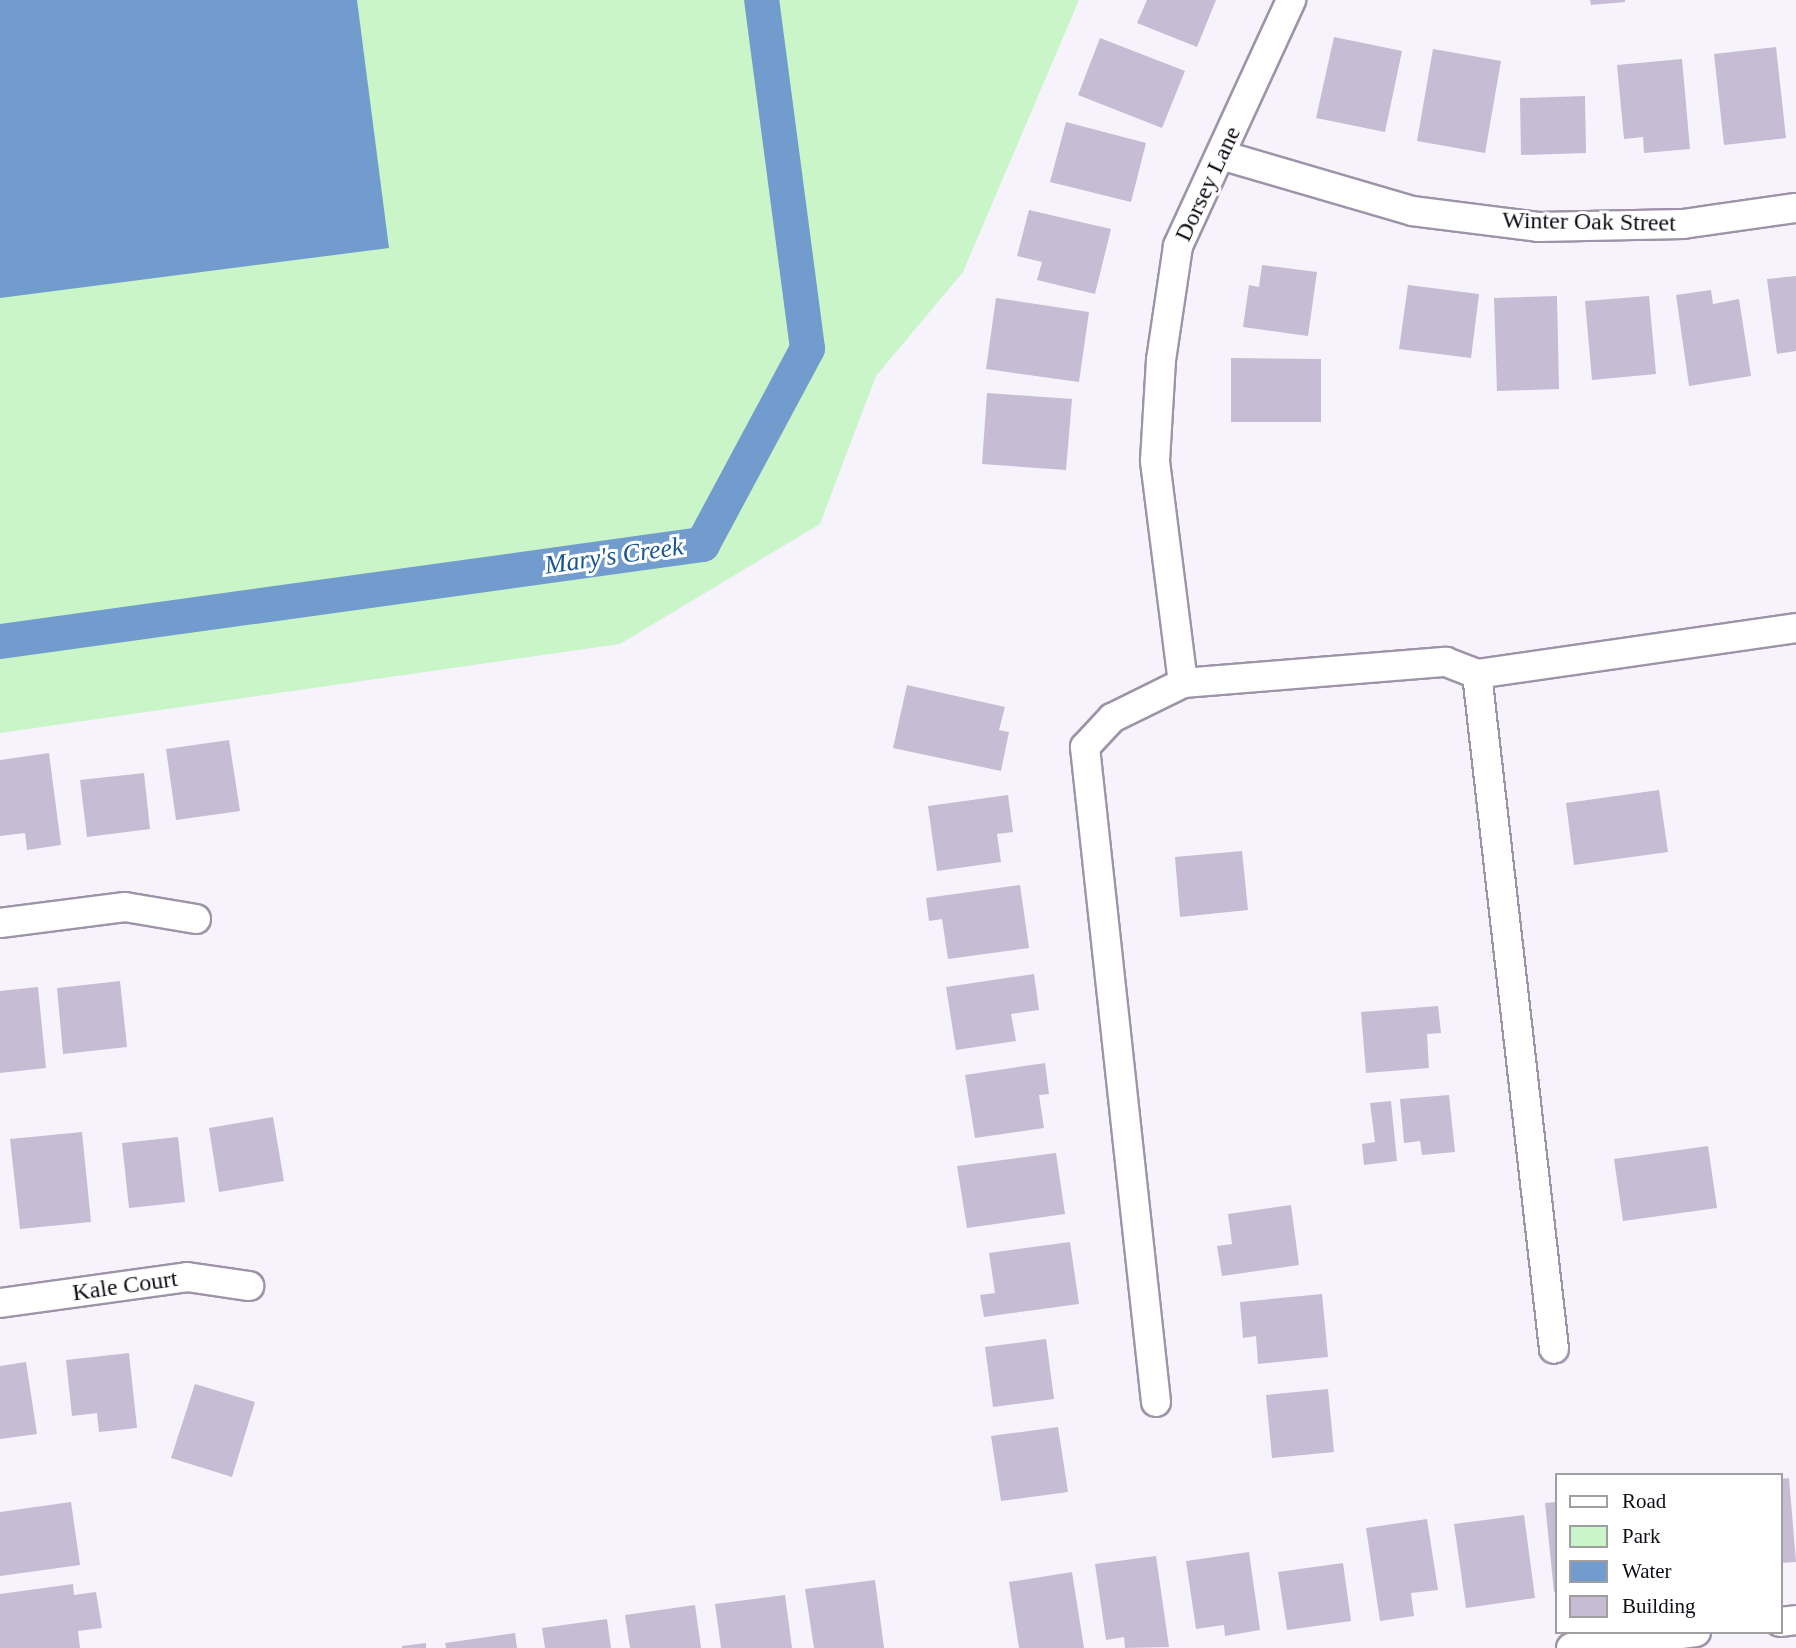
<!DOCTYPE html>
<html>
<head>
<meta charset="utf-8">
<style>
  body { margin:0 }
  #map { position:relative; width:1796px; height:1648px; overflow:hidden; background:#f7f3fd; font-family:"Times New Roman",serif }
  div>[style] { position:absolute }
  .green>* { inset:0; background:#c9f5c8 }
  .water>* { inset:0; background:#719ccd }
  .canal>* { height:35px; margin:-17.5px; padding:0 17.5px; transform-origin:17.5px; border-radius:17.5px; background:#719ccd }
  .building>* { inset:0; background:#c6bcd4 }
  .roads { filter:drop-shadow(2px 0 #9d94aa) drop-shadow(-2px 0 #9d94aa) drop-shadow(0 2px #9d94aa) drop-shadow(0 -2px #9d94aa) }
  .street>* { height:28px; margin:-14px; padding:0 14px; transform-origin:14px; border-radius:14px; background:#fff }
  span { translate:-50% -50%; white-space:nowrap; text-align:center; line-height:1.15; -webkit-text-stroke:6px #fff; paint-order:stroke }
  .street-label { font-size:24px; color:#100d15 }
  .water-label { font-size:26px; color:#185692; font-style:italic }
  .legend { position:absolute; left:1555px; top:1473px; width:228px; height:161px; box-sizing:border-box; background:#fff; border:2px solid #9f9ea1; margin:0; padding:9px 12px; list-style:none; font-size:21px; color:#100d15 }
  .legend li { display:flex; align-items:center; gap:14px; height:35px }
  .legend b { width:35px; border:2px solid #9f9ea1 }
</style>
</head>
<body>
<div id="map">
  <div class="green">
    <i style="clip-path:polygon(0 0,1079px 0,963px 272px,876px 376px,820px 524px,620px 644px,0 733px)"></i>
  </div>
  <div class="water">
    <i style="clip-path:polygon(0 0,357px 0,389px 248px,0 298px)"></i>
  </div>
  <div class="canal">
    <i style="left:0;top:641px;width:709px;rotate:-7.87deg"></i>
    <i style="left:702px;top:544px;width:222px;rotate:-61.8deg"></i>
    <i style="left:807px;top:348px;width:351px;rotate:-97.5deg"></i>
  </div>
  <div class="building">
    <i style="clip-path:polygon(1147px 0,1216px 0,1197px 47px,1137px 23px)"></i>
    <i style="clip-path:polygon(1590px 0,1625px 0,1625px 2px,1591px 5px)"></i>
    <i style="clip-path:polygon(1334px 37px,1402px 51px,1385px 132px,1316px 118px)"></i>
    <i style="clip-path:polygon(1100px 38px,1185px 71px,1162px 128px,1078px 95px)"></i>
    <i style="clip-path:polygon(1776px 47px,1786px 138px,1724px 145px,1714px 54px)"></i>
    <i style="clip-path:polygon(1433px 49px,1501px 61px,1485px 153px,1417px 141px)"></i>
    <i style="clip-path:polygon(1682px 59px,1690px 149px,1644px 153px,1643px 137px,1624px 139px,1617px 65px)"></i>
    <i style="clip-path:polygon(1585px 96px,1586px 153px,1521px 155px,1520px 98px)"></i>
    <i style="clip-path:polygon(1066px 122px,1146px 143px,1131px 202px,1050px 182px)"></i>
    <i style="clip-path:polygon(1029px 210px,1111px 229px,1095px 294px,1037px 280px,1042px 262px,1017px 256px)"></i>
    <i style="clip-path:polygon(1262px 265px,1317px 272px,1308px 336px,1243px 327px,1249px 285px,1259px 287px)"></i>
    <i style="clip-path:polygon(1796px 276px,1796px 351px,1777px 354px,1767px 279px)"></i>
    <i style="clip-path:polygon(1408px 285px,1479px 294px,1471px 358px,1399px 349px)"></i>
    <i style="clip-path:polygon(1711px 290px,1713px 304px,1739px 299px,1751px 376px,1689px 386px,1676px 295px)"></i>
    <i style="clip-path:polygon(1557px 296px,1559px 389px,1497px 391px,1494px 298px)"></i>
    <i style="clip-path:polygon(1649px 296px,1656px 374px,1592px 380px,1585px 301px)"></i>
    <i style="clip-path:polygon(996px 298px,1089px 312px,1079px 382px,986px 369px)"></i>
    <i style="clip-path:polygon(1231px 358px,1321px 359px,1321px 422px,1231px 422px)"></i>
    <i style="clip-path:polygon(987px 393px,1072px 399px,1066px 470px,982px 464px)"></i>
    <i style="clip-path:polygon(907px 685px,1005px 707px,999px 730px,1009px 732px,1001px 771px,893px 748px)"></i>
    <i style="clip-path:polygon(229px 740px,240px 811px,176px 820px,166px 749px)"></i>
    <i style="clip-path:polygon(49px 753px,61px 845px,27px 850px,25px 833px,0 836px,0 760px)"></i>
    <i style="clip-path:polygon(144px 773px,150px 829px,87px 837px,80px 780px)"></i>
    <i style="clip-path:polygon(1659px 790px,1668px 852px,1574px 865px,1566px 803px)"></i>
    <i style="clip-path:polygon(1008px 795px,1013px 832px,997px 834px,1001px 862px,937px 871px,928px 806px)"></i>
    <i style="clip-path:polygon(1242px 851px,1248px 910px,1180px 917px,1175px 857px)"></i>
    <i style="clip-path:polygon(1020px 885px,1029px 948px,948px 959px,942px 919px,929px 921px,926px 898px)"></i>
    <i style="clip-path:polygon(1034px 974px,1039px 1010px,1011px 1014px,1016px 1041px,956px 1050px,946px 987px)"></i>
    <i style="clip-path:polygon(120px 981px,127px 1047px,63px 1054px,57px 988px)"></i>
    <i style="clip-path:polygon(38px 987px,46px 1068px,0 1073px,0 991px)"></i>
    <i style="clip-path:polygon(1438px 1006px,1441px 1033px,1427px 1034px,1429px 1068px,1366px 1073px,1361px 1012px)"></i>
    <i style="clip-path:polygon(1045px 1063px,1049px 1094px,1039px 1095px,1044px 1128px,975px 1138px,965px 1075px)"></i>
    <i style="clip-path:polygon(1449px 1095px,1455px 1152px,1422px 1155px,1420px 1141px,1404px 1143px,1400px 1099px)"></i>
    <i style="clip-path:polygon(1391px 1101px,1397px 1161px,1364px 1165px,1362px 1144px,1375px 1142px,1370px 1103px)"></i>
    <i style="clip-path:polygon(273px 1117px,284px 1181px,219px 1192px,209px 1128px)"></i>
    <i style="clip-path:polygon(82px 1132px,91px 1222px,20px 1229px,10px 1139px)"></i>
    <i style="clip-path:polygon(178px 1137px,185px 1202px,129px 1208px,122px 1143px)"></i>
    <i style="clip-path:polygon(1708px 1146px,1717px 1208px,1623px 1221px,1614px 1159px)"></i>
    <i style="clip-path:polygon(1056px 1153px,1065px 1214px,967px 1228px,957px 1166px)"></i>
    <i style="clip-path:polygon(1291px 1205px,1299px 1265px,1222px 1276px,1217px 1246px,1232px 1244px,1228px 1214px)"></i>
    <i style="clip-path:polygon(1070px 1242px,1079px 1304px,984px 1317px,980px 1295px,995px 1293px,989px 1253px)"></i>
    <i style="clip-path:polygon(1322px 1294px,1328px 1357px,1258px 1364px,1256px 1336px,1243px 1338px,1240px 1302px)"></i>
    <i style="clip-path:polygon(1046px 1339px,1054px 1399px,993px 1407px,985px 1347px)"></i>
    <i style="clip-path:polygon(129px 1353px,137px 1428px,99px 1432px,97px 1413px,72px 1416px,66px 1360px)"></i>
    <i style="clip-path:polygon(26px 1362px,37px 1434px,0 1439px,0 1366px)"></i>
    <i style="clip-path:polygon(195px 1384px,255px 1402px,232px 1477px,171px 1458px)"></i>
    <i style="clip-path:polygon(1328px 1389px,1334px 1452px,1272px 1458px,1266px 1395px)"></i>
    <i style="clip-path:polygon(1058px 1427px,1068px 1492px,1001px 1501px,991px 1436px)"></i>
    <i style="clip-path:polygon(1789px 1478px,1796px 1562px,1780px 1563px,1780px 1479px)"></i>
    <i style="clip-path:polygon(71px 1502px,80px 1565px,0 1576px,0 1512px)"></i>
    <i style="clip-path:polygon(1556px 1502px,1556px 1592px,1554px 1592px,1545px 1503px)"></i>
    <i style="clip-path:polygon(1524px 1515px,1535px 1598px,1466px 1608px,1454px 1524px)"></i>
    <i style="clip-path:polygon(1427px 1519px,1438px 1590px,1411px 1593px,1414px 1616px,1380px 1621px,1366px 1528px)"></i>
    <i style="clip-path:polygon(1249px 1552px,1260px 1630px,1225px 1636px,1224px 1625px,1196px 1629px,1186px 1561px)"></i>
    <i style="clip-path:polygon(1156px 1556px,1169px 1647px,1125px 1648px,1124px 1637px,1106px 1640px,1095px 1564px)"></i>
    <i style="clip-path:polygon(1343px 1563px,1351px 1621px,1287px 1630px,1278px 1572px)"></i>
    <i style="clip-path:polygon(1072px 1572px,1084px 1648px,1019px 1648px,1009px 1582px)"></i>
    <i style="clip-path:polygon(875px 1580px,884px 1648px,814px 1648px,805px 1589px)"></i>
    <i style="clip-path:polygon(73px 1584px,74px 1595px,96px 1592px,102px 1628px,78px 1631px,80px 1648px,0 1648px,0 1594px)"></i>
    <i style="clip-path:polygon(785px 1595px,792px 1648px,721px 1648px,715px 1604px)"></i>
    <i style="clip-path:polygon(695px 1605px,701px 1648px,630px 1648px,625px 1615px)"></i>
    <i style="clip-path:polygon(607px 1619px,611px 1648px,545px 1648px,542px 1628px)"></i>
    <i style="clip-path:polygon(515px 1633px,517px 1648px,446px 1648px,445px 1643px)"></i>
    <i style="clip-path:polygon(426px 1643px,426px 1648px,402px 1648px,402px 1646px)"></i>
  </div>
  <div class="roads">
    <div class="street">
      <i style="left:1221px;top:155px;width:199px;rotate:16.3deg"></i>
      <i style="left:1412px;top:211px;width:127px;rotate:7.2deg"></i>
      <i style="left:1538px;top:227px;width:145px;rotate:-1.2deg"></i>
      <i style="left:1683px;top:224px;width:114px;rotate:-8.1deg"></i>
      <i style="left:1477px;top:674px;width:322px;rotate:-8.2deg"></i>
      <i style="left:1183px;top:683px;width:264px;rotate:-4.6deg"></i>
      <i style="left:1446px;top:662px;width:33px;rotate:21deg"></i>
      <i style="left:1477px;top:674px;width:679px;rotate:83.49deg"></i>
      <i style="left:0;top:923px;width:126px;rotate:-7.3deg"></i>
      <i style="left:125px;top:907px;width:72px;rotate:9.6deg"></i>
      <i style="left:0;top:1303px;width:189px;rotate:-7.9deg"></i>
      <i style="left:187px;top:1277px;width:63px;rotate:8.3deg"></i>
      <i style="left:1156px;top:1402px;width:659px;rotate:-96.19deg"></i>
      <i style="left:1085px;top:747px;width:40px;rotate:-47deg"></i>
      <i style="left:1112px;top:718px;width:79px;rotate:-26.2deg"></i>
      <i style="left:1183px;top:683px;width:224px;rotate:-97.2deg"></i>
      <i style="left:1155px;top:461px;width:101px;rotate:-86.6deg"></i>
      <i style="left:1161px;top:360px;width:115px;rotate:-81.5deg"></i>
      <i style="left:1178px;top:246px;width:271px;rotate:-65.3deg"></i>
      <i style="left:1780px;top:1622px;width:16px;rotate:-7deg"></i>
      <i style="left:1571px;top:1648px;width:126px;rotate:-7.3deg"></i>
    </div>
  </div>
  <div class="street-label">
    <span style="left:1208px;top:184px;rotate:-65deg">Dorsey Lane</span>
    <span style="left:1589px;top:222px;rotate:1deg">Winter Oak Street</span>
    <span style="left:125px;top:1286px;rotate:-8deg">Kale Court</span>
  </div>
  <div class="water-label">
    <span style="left:614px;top:556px;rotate:-8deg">Mary's Creek</span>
  </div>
  <ul class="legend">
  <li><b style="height:9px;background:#fff"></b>Road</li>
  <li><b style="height:19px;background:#c9f5c8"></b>Park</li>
  <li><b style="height:19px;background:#719ccd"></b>Water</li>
  <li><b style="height:19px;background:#c6bcd4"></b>Building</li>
  </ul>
</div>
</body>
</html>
